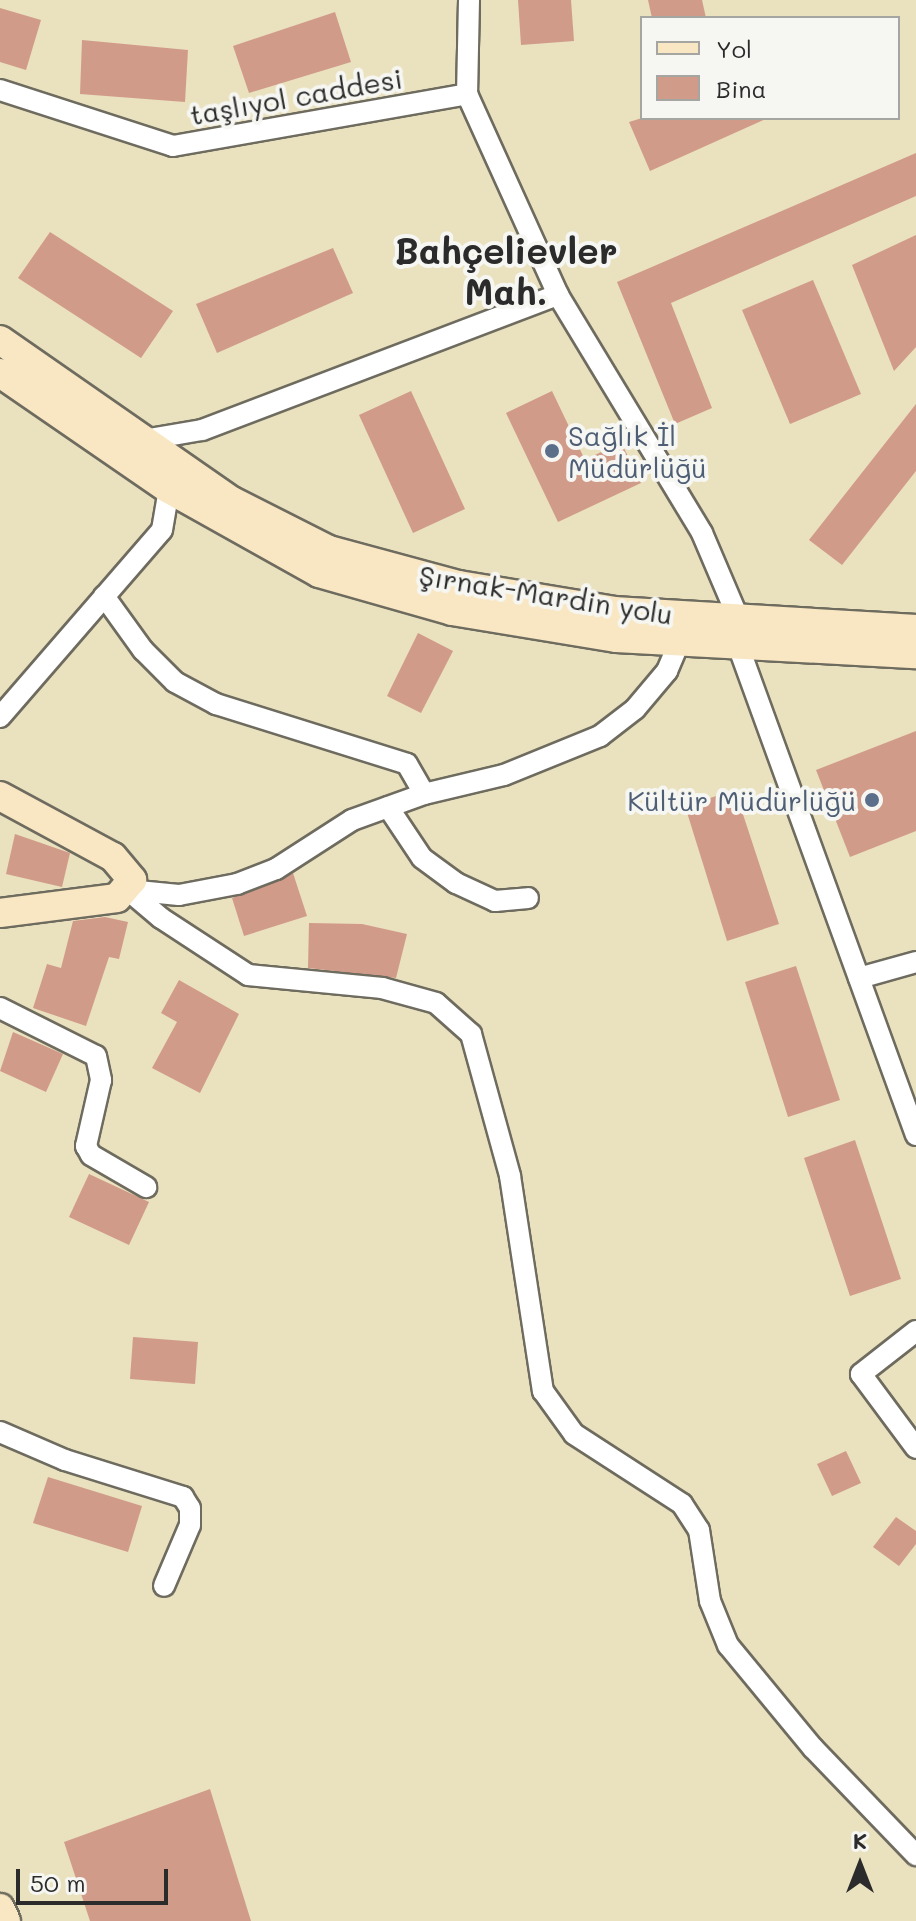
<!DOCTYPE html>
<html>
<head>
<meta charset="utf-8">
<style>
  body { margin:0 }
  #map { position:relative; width:916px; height:1921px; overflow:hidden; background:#eae1bf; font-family:Mali,sans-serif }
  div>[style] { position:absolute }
  .building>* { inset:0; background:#d19b89 }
  .roads { filter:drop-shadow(2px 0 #6e6b5f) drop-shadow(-2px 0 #6e6b5f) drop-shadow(0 2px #6e6b5f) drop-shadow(0 -2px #6e6b5f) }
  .street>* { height:20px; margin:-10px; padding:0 10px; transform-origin:10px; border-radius:10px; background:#fff }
  .secondary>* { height:28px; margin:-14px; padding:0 14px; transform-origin:14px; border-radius:14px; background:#f9e7c3 }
  .dots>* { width:22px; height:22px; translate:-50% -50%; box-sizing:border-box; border:4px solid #f6f6f2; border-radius:50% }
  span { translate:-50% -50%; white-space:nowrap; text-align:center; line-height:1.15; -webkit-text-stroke:8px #f6f6f2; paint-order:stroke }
  .street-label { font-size:28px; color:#2b2b2b }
  .service-label { font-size:28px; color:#4e5e75 }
  .left { translate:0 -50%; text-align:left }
  .right { translate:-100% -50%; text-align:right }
  .district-label { font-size:36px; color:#2b2b2b; font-weight:700 }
  .legend { position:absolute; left:640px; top:16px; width:260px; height:104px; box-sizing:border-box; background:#f6f6f2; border:2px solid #a5a5a2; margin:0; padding:10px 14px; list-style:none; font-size:24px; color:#2b2b2b }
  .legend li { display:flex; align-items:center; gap:16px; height:40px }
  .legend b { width:40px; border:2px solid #a5a5a2 }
  .north { position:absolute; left:820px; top:1825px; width:80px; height:80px; -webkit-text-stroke:6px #f6f6f2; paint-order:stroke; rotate:0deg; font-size:22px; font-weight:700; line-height:32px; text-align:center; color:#2b2b2b }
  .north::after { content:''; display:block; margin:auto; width:28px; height:36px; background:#2b2b2b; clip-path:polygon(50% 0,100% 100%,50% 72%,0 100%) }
  .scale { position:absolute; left:16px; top:1869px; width:152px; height:36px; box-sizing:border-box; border:4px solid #2b2b2b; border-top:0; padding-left:10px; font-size:24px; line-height:28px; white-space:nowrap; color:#2b2b2b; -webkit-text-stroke:6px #f6f6f2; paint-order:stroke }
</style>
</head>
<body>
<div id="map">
  <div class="building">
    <i style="clip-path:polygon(518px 0,571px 0,574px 41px,521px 45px)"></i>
    <i style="clip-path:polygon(648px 0,702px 0,706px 18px,652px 18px)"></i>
    <i style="clip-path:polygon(0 8px,41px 20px,26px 70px,0 62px)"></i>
    <i style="clip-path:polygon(335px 12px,351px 62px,249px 93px,233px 46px)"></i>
    <i style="clip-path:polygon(82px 40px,188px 50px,185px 102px,80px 94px)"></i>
    <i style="clip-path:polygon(642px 118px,768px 118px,650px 171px,629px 122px)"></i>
    <i style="clip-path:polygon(916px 153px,916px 196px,671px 303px,712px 408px,675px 424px,617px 282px)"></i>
    <i style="clip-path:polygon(50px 232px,173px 311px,141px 358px,18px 278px)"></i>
    <i style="clip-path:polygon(916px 235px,916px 347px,894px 371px,852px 265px)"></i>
    <i style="clip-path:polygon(333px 248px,353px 293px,217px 353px,196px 304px)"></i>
    <i style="clip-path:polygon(813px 280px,861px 394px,790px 424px,742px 310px)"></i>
    <i style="clip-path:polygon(411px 391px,465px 509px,413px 533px,359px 415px)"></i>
    <i style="clip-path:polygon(552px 391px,585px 460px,621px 442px,641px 483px,558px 522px,506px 413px)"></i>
    <i style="clip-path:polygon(916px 404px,916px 471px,842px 565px,809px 540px)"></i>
    <i style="clip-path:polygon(418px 633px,453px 651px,421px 713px,387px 696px)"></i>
    <i style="clip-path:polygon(916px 731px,916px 831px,850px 857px,816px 770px)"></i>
    <i style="clip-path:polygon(735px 790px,779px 924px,727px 941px,685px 806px)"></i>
    <i style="clip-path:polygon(15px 834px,70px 853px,62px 887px,6px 874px)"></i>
    <i style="clip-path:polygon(293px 873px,307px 916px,244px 936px,232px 898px)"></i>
    <i style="clip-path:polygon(105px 917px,128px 922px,119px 959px,109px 957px,86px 1026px,33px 1008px,47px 964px,61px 968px,73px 921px)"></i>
    <i style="clip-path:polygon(309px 923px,362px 924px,407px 934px,396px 978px,308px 968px)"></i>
    <i style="clip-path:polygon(796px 966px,840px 1100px,788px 1117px,745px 982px)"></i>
    <i style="clip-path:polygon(179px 980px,239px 1014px,200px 1093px,152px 1068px,177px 1022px,161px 1013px)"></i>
    <i style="clip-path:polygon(13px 1032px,63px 1054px,46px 1092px,0 1071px)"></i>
    <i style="clip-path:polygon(855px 1140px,901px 1279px,850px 1296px,804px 1158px)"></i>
    <i style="clip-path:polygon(89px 1174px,149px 1202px,129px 1245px,69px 1217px)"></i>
    <i style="clip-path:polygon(133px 1337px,198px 1342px,195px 1384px,130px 1379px)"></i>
    <i style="clip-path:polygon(846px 1451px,861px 1483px,832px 1496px,817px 1464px)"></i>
    <i style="clip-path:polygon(48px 1477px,142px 1506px,128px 1552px,33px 1523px)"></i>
    <i style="clip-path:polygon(896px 1517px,916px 1531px,916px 1544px,899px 1566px,873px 1547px)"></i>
    <i style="clip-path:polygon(210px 1789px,251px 1921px,90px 1921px,64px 1842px)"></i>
  </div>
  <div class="roads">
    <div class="street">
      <i style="left:469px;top:0;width:94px;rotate:91.2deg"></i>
      <i style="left:467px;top:94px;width:221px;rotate:65.6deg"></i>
      <i style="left:558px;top:295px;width:278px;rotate:58.8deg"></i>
      <i style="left:702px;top:533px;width:97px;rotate:66.9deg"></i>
      <i style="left:740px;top:622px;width:26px;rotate:92deg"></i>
      <i style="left:739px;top:648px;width:518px;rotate:70.03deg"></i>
      <i style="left:0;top:90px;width:182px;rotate:17.9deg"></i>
      <i style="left:173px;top:146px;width:299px;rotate:-10deg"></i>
      <i style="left:144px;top:440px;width:59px;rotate:-9.8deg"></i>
      <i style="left:202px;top:430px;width:381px;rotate:-20.8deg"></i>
      <i style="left:104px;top:596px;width:67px;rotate:54.2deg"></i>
      <i style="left:143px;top:650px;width:45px;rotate:45deg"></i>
      <i style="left:175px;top:682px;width:47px;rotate:28.2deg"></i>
      <i style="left:216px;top:704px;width:200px;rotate:17.4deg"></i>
      <i style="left:407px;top:764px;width:34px;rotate:60deg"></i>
      <i style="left:0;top:717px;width:247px;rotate:-49.1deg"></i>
      <i style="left:162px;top:530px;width:42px;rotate:-80.3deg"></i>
      <i style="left:388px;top:807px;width:61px;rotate:56.3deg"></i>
      <i style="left:422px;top:858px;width:42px;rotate:36.3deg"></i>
      <i style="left:456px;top:883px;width:43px;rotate:24.8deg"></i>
      <i style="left:495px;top:901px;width:33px;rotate:-5deg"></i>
      <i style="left:128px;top:890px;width:43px;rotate:40.3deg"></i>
      <i style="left:161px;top:918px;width:104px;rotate:33.2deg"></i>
      <i style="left:248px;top:975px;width:135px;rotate:5.5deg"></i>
      <i style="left:382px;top:988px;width:56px;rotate:15.5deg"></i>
      <i style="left:436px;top:1003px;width:47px;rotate:41.5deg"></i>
      <i style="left:471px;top:1034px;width:147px;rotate:74.6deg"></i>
      <i style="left:510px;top:1176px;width:218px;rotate:81.3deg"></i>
      <i style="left:543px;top:1391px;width:53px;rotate:54.2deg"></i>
      <i style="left:574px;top:1434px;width:129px;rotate:32.9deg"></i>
      <i style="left:682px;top:1504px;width:31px;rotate:57deg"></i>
      <i style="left:699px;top:1530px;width:72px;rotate:81.2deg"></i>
      <i style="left:710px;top:1601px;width:48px;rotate:67.8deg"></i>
      <i style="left:728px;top:1645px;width:134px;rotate:50.5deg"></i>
      <i style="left:813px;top:1748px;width:149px;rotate:46.1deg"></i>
      <i style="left:128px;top:890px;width:51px;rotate:5.6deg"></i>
      <i style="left:179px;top:895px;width:59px;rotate:-10.7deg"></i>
      <i style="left:237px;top:884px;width:42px;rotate:-21deg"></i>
      <i style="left:276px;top:869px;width:90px;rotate:-32.8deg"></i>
      <i style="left:352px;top:820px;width:77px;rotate:-19.9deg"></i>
      <i style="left:424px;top:794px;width:82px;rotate:-13.4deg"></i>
      <i style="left:504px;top:775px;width:104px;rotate:-22.1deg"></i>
      <i style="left:600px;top:736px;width:44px;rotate:-37.6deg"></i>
      <i style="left:635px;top:709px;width:50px;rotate:-49.9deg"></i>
      <i style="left:667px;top:671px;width:30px;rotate:-67deg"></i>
      <i style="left:859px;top:978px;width:59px;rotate:-15.7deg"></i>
      <i style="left:0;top:1008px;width:107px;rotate:26.6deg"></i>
      <i style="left:96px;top:1056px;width:25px;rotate:78deg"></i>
      <i style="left:101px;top:1080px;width:68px;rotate:102.8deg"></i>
      <i style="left:86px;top:1146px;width:10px;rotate:61deg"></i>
      <i style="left:91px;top:1155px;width:64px;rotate:30.2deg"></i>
      <i style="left:916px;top:1331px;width:70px;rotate:142deg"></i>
      <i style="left:861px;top:1374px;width:92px;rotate:53.4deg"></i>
      <i style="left:0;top:1432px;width:71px;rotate:23.3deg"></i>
      <i style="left:65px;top:1460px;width:124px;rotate:17.4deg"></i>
      <i style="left:183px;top:1497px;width:13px;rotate:58deg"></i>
      <i style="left:190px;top:1508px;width:17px;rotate:90deg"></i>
      <i style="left:190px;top:1525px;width:66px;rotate:113.1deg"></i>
    </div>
    <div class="secondary">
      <i style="left:0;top:340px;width:282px;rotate:34.8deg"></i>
      <i style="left:232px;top:501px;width:109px;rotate:26.8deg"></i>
      <i style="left:329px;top:550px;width:135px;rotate:15.1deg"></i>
      <i style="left:459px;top:585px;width:157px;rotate:9.5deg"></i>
      <i style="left:614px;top:611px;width:303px;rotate:3.4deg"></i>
      <i style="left:0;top:373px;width:205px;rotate:34.5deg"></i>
      <i style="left:169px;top:489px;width:172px;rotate:29.2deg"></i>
      <i style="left:319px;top:573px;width:138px;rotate:15.9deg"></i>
      <i style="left:452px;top:611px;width:166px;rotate:9.3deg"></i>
      <i style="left:616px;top:638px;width:300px;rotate:3.1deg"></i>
      <i style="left:0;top:796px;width:128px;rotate:28.4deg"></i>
      <i style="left:113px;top:857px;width:30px;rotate:50deg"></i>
      <i style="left:132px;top:880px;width:23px;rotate:130deg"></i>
      <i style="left:117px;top:898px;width:118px;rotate:172.7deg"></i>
      <i style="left:0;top:1908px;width:14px;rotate:65deg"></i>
    </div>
  </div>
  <div class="dots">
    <i style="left:552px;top:451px;background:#5c6f8a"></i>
    <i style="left:872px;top:800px;background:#5c6f8a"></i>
  </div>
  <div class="street-label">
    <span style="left:296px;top:96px;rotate:-10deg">taşlıyol caddesi</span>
    <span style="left:546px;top:594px;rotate:9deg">Şırnak-Mardin yolu</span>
  </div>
  <div class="service-label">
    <span class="left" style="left:568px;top:451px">Sağlık İl<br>Müdürlüğü</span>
    <span class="right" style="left:856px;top:800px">Kültür Müdürlüğü</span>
  </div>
  <div class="district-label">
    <span style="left:506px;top:270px">Bahçelievler<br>Mah.</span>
  </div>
  <ul class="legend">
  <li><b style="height:10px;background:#f9e7c3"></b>Yol</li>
  <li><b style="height:22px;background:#d19b89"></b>Bina</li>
  </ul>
  <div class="north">K</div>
  <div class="scale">50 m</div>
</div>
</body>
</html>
